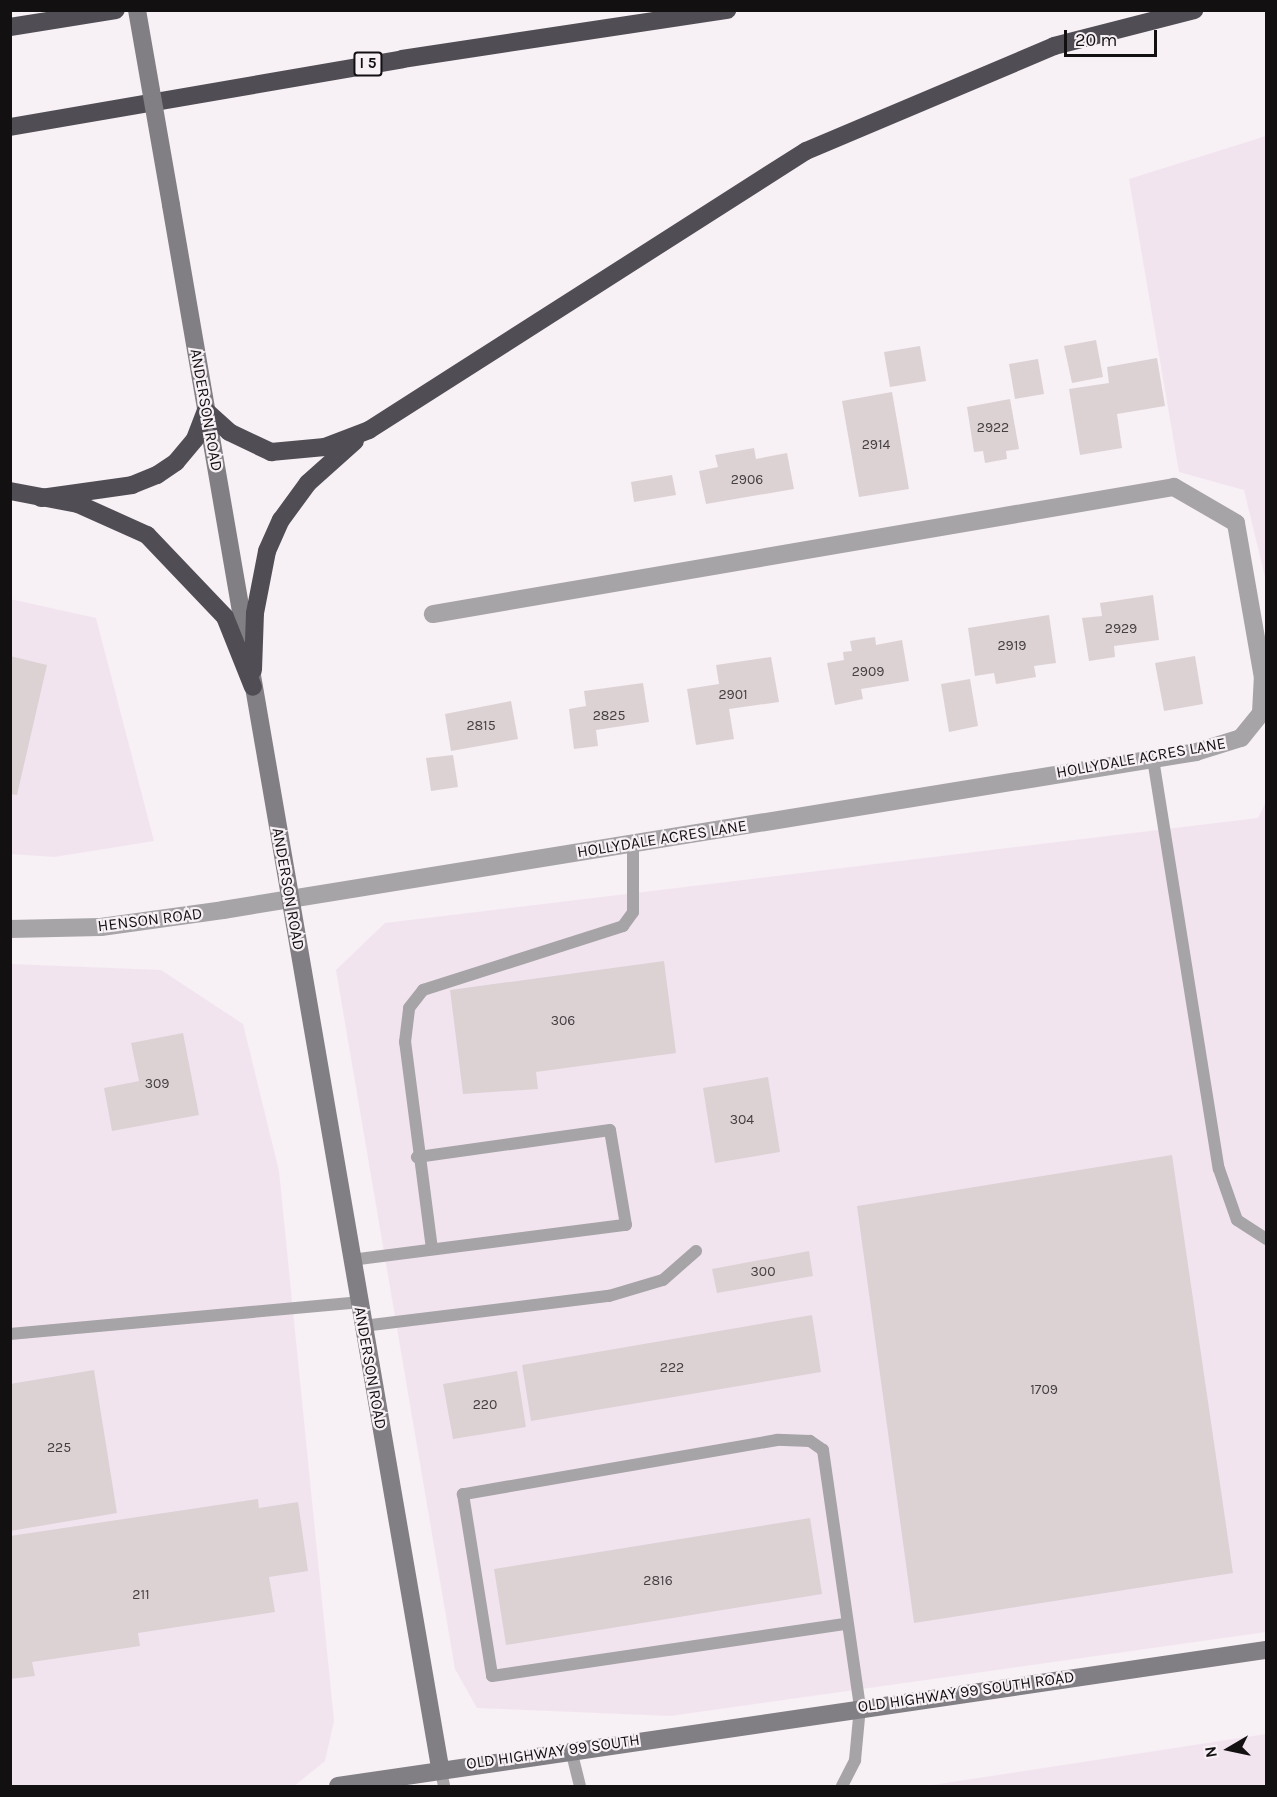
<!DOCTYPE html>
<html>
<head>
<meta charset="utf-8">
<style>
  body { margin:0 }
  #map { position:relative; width:1277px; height:1797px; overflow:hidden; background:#f7f0f5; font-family:Karla,sans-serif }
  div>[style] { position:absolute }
  .built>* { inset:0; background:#f2e4ef }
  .building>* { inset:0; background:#dcd2d4 }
  .lane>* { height:12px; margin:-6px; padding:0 6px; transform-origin:6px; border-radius:6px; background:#a6a4a7 }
  .street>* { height:18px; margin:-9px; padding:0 9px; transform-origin:9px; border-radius:9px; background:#a6a4a7 }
  .secondary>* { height:18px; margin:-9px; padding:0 9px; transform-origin:9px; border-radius:9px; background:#817f83 }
  .highway>* { height:18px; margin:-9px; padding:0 9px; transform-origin:9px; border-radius:9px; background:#504e54 }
  .secondary-bridge>* { height:18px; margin:-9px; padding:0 9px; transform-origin:9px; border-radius:9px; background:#817f83 }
  span { translate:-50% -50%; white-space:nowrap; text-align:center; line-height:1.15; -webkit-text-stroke:4.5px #f7f0f5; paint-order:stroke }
  .number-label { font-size:14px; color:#454042 }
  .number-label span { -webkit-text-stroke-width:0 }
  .shield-label span { padding:2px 4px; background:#f7f0f5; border:2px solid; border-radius:4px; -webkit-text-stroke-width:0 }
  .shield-label { font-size:15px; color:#131012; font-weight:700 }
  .street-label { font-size:16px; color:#131012 }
  .frame { position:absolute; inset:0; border:12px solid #131012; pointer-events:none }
  .north { position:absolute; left:1199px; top:1719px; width:60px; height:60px; -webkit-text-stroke:4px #f7f0f5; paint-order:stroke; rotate:261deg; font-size:16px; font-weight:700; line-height:24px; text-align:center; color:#131012 }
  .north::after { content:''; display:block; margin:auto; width:21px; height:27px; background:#131012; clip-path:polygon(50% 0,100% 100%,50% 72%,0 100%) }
  .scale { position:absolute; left:1064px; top:30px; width:93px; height:27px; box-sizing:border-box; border:3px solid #131012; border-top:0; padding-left:8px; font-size:18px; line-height:21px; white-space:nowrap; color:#131012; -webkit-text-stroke:4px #f7f0f5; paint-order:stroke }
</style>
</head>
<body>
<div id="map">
  <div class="built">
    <i style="clip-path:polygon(1266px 136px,1266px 581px,1244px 490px,1179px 472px,1129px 179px)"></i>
    <i style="clip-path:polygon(10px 599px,96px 618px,154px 841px,54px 857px,11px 854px)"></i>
    <i style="clip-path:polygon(1266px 802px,1266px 1632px,670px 1716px,477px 1708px,455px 1669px,336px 970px,385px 923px,1258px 818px)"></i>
    <i style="clip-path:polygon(11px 964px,161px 970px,243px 1024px,279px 1171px,334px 1721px,325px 1761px,294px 1786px,11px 1786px)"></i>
    <i style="clip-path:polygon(1266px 1734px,1266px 1786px,926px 1786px,1155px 1751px)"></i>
  </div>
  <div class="building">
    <i style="clip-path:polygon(1096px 340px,1103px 377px,1072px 383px,1064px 346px)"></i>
    <i style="clip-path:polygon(920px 346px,926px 381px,890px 387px,884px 352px)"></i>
    <i style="clip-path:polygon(1157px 358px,1165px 406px,1117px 414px,1122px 448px,1080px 455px,1069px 389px,1109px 383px,1107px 367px)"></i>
    <i style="clip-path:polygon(1038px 359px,1044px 394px,1015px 399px,1009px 364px)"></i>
    <i style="clip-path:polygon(892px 392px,909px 489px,859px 497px,842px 401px)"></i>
    <i style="clip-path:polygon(1010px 399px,1019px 449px,1006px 451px,1007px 459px,985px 463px,983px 451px,974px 452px,967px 407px)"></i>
    <i style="clip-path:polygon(754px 448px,756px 459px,787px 453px,794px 489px,706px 504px,699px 471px,718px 467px,715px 455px)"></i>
    <i style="clip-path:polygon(672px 475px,676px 495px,634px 502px,631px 482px)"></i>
    <i style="clip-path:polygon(1153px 595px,1159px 640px,1114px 646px,1115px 657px,1089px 661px,1082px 618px,1102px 616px,1100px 603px)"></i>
    <i style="clip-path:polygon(1049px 615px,1056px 663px,1034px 666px,1036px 677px,996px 684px,994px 673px,975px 676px,968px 628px)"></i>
    <i style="clip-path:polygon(875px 637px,876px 645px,902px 640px,909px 681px,861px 689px,863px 699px,835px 705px,827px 663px,844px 660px,843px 652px,852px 651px,850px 641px)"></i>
    <i style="clip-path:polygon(10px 656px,47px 665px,17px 795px,10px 794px)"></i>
    <i style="clip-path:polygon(1195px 656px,1203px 704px,1164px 711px,1155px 663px)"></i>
    <i style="clip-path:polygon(771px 657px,779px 702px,729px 709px,734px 739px,696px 745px,687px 689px,719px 684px,716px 665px)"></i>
    <i style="clip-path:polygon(970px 679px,978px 726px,949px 732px,941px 684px)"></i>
    <i style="clip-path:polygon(643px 683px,649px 722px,596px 730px,598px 746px,574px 749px,569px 709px,586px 706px,584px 691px)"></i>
    <i style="clip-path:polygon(511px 701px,518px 739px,451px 751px,445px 714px)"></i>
    <i style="clip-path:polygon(453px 755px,458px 787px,431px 791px,426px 758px)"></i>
    <i style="clip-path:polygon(664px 961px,676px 1053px,536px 1072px,538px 1089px,463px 1094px,450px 990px)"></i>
    <i style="clip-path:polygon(183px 1033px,199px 1115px,112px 1131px,104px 1088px,139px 1081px,131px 1043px)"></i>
    <i style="clip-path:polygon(768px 1077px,780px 1152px,715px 1163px,703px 1088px)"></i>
    <i style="clip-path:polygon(1172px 1155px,1233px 1573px,914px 1623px,857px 1206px)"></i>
    <i style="clip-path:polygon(809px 1251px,813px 1276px,717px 1293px,712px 1269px)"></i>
    <i style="clip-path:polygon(812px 1315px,821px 1372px,531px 1421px,522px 1365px)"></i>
    <i style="clip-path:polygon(94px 1370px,117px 1513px,10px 1531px,10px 1384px)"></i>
    <i style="clip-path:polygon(517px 1371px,526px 1427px,453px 1439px,443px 1384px)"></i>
    <i style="clip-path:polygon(258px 1499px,259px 1508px,298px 1502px,308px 1571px,269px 1577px,275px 1612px,138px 1633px,140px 1646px,32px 1662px,35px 1676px,10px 1679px,10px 1536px)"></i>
    <i style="clip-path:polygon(810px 1518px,822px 1594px,506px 1645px,494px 1569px)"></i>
  </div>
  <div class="lane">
    <i style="left:1153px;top:759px;width:415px;rotate:80.9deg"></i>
    <i style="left:1219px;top:1169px;width:54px;rotate:70.6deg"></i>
    <i style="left:1237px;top:1220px;width:35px;rotate:33deg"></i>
    <i style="left:432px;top:1249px;width:209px;rotate:-97.4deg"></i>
    <i style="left:405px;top:1042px;width:34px;rotate:-83deg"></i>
    <i style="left:409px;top:1008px;width:23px;rotate:-52deg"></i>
    <i style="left:423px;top:990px;width:210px;rotate:-17.7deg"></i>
    <i style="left:623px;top:926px;width:17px;rotate:-54deg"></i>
    <i style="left:633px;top:912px;width:69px;rotate:-90deg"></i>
    <i style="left:351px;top:1260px;width:277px;rotate:-7.3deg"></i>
    <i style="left:626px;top:1225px;width:96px;rotate:-99.6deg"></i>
    <i style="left:610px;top:1130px;width:195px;rotate:172deg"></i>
    <i style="left:363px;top:1326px;width:248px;rotate:-7deg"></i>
    <i style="left:609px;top:1296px;width:56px;rotate:-16.5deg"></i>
    <i style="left:663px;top:1280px;width:44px;rotate:-41.3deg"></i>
    <i style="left:10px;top:1334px;width:350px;rotate:-5.2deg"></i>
    <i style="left:571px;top:1750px;width:37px;rotate:76deg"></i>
    <i style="left:440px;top:1768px;width:18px;rotate:77deg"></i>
    <i style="left:842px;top:1786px;width:29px;rotate:-63deg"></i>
    <i style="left:855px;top:1760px;width:53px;rotate:-84.6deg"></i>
    <i style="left:860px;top:1707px;width:260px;rotate:-98.2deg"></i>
    <i style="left:823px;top:1450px;width:16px;rotate:-145deg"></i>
    <i style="left:810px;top:1441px;width:33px;rotate:-178deg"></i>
    <i style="left:777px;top:1440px;width:319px;rotate:170.2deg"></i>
    <i style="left:463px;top:1494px;width:184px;rotate:80.9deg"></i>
    <i style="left:492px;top:1676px;width:358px;rotate:-8.4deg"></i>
  </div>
  <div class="street">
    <i style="left:10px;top:929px;width:91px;rotate:-1.3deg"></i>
    <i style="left:101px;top:927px;width:123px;rotate:-7.9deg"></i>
    <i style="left:223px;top:910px;width:986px;rotate:-9.22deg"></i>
    <i style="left:1196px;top:752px;width:47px;rotate:-17.3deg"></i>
    <i style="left:1241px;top:738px;width:32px;rotate:-51deg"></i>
    <i style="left:1261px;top:713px;width:35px;rotate:-87deg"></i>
    <i style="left:1263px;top:678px;width:157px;rotate:-99.9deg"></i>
    <i style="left:1236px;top:523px;width:72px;rotate:-149.9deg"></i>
    <i style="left:1174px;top:487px;width:752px;rotate:170.27deg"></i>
  </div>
  <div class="secondary">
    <i style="left:171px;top:205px;width:1586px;rotate:80.23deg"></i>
    <i style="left:338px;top:1786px;width:938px;rotate:-8.34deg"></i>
  </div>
  <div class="highway">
    <i style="left:10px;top:27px;width:107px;rotate:-9.1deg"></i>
    <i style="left:10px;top:127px;width:398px;rotate:-9.8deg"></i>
    <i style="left:402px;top:59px;width:329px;rotate:-8.6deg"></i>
    <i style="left:10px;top:491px;width:69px;rotate:10.8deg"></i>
    <i style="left:78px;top:504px;width:76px;rotate:24.2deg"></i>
    <i style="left:147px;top:535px;width:113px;rotate:46.4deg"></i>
    <i style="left:225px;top:617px;width:75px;rotate:68.2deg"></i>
    <i style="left:41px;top:498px;width:92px;rotate:-8.1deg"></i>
    <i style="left:132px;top:485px;width:27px;rotate:-22deg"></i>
    <i style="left:157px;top:475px;width:23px;rotate:-34deg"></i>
    <i style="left:176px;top:462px;width:30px;rotate:-50deg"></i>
    <i style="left:195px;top:439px;width:30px;rotate:-69deg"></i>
    <i style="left:206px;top:411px;width:31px;rotate:42deg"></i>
    <i style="left:229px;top:432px;width:47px;rotate:25.5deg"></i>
    <i style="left:271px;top:452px;width:54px;rotate:-5.3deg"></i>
    <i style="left:325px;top:447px;width:47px;rotate:-21.1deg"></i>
    <i style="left:369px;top:430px;width:518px;rotate:-32.56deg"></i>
    <i style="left:806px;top:151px;width:269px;rotate:-22.9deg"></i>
    <i style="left:1054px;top:46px;width:145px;rotate:-14.4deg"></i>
    <i style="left:253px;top:670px;width:57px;rotate:-88deg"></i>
    <i style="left:255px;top:613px;width:63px;rotate:-79deg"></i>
    <i style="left:267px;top:551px;width:34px;rotate:-66deg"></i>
    <i style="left:281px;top:520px;width:46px;rotate:-53.9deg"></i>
    <i style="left:308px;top:483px;width:63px;rotate:-41.8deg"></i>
  </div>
  <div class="secondary-bridge">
    <i style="left:137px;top:10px;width:198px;rotate:80.1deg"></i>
  </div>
  <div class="number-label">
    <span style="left:993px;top:428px">2922</span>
    <span style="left:876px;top:445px">2914</span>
    <span style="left:747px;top:480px">2906</span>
    <span style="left:1121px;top:629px">2929</span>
    <span style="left:1012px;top:646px">2919</span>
    <span style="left:868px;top:672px">2909</span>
    <span style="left:733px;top:695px">2901</span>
    <span style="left:609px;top:716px">2825</span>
    <span style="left:481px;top:726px">2815</span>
    <span style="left:563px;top:1021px">306</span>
    <span style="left:157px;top:1084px">309</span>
    <span style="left:742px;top:1120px">304</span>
    <span style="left:763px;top:1272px">300</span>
    <span style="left:672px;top:1368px">222</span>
    <span style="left:1044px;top:1390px">1709</span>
    <span style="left:485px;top:1405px">220</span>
    <span style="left:59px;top:1448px">225</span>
    <span style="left:658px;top:1581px">2816</span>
    <span style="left:141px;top:1595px">211</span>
  </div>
  <div class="shield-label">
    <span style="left:368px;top:64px">I 5</span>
  </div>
  <div class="street-label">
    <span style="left:206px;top:410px;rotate:80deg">ANDERSON ROAD</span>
    <span style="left:1141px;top:758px;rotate:-10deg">HOLLYDALE ACRES LANE</span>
    <span style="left:662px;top:839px;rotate:-9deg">HOLLYDALE ACRES LANE</span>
    <span style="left:288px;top:889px;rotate:80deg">ANDERSON ROAD</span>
    <span style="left:150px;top:920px;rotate:-7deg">HENSON ROAD</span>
    <span style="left:370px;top:1368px;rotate:80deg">ANDERSON ROAD</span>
    <span style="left:966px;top:1692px;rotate:-8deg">OLD HIGHWAY 99 SOUTH ROAD</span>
    <span style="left:553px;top:1752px;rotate:-8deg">OLD HIGHWAY 99 SOUTH</span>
  </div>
  <div class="frame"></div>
  <div class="north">N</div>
  <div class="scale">20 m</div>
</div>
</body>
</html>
